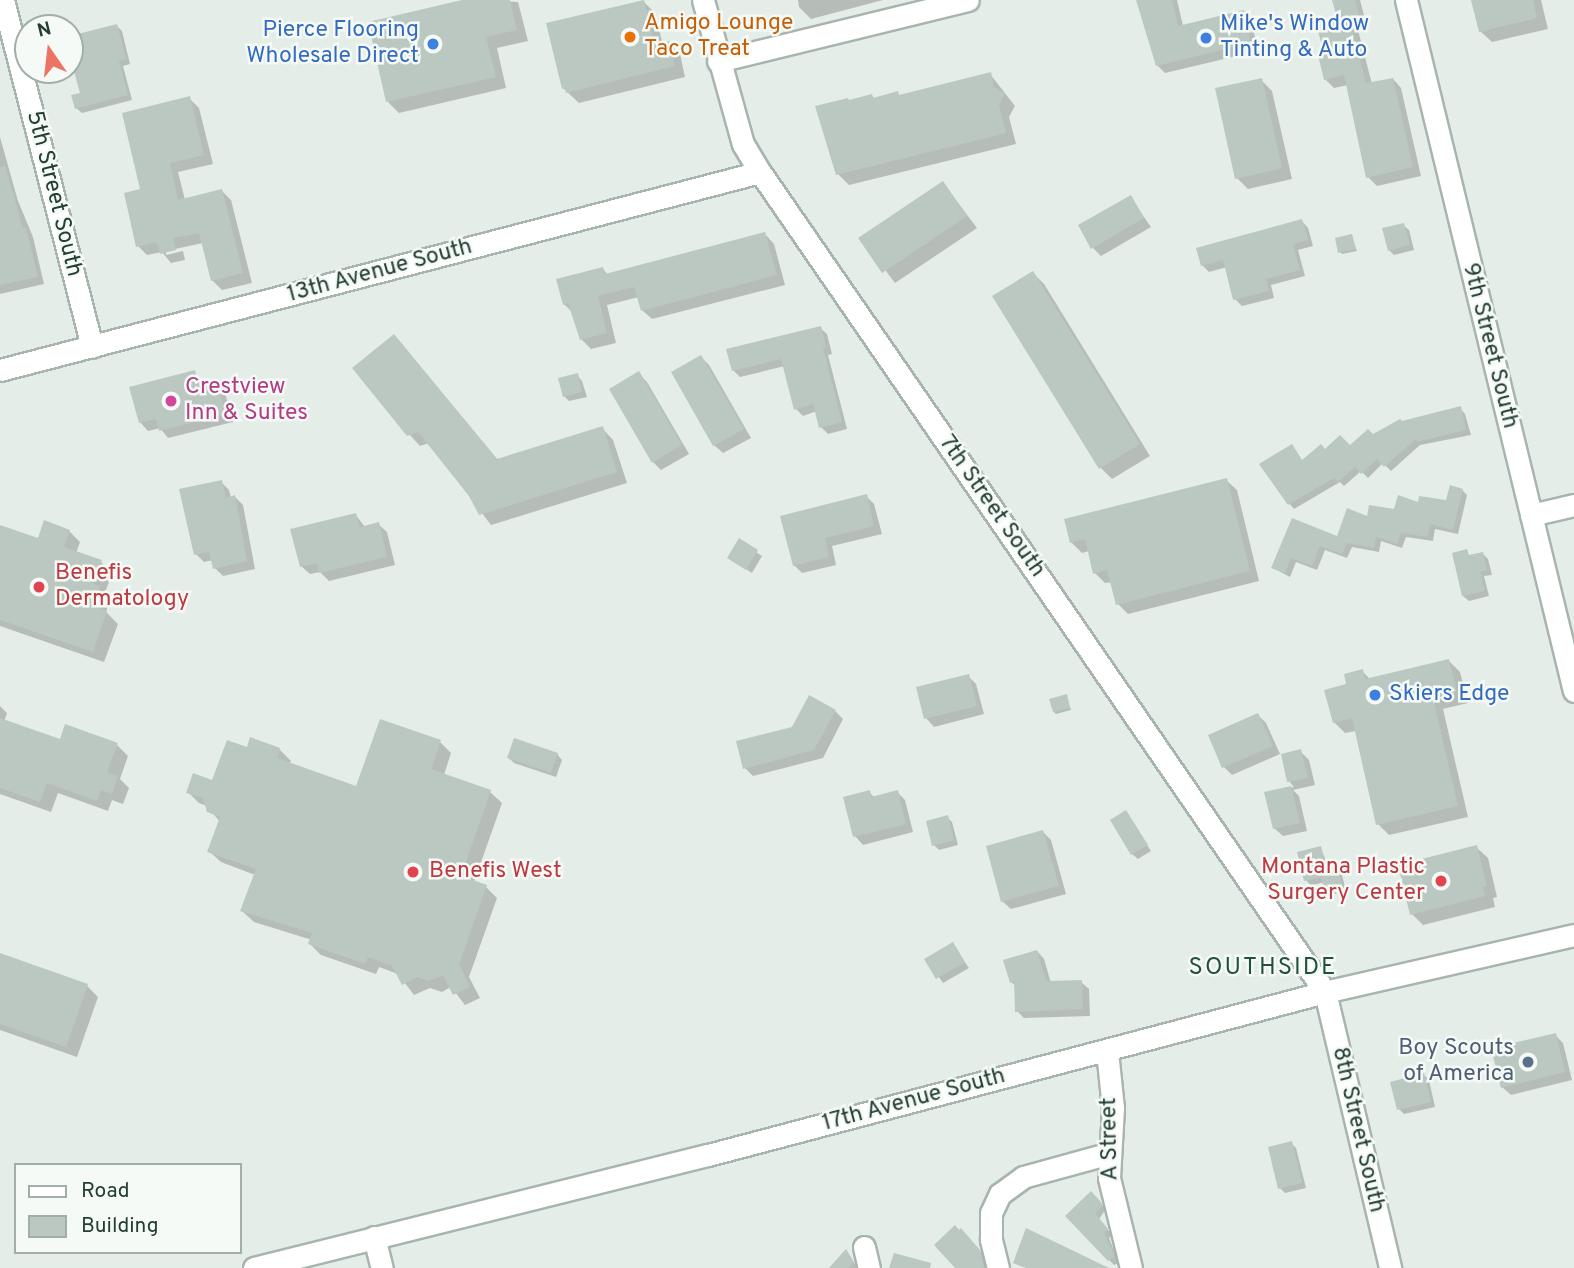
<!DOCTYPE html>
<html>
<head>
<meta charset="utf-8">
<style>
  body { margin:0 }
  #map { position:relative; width:1574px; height:1268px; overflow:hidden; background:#e4ede8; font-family:Overpass,sans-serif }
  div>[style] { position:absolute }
  .shadow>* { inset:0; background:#0003 }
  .building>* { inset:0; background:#bac8c1 }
  .roads { filter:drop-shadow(2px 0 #a7b5ae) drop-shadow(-2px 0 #a7b5ae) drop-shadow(0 2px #a7b5ae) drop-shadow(0 -2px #a7b5ae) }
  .minor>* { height:21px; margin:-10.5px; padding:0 10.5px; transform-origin:10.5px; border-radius:10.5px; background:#fff }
  .dots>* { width:19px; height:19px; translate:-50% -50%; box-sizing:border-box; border:4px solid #f5faf7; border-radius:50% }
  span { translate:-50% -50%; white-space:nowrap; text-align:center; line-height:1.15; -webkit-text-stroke:5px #f5faf7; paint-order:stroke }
  .food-label { font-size:23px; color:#c56008 }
  .left { translate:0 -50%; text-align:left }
  .shop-label { font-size:23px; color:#366cbe }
  .right { translate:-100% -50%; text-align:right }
  .street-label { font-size:23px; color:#243e34 }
  .hotel-label { font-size:23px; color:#b23c85 }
  .health-label { font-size:23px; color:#be3a42 }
  .service-label { font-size:23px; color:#4e5e75 }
  .neighbourhood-label { font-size:24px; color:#21503e; letter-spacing:2px }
  .legend { position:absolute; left:14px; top:1163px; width:228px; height:91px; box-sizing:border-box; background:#f5faf7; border:2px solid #a1afa9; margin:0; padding:9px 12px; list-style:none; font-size:21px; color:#243e34 }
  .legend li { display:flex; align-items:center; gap:14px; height:35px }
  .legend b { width:35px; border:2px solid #a1afa9 }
  .north { position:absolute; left:14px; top:14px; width:70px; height:70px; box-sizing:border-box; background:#f5faf7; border:2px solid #a1afa9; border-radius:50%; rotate:346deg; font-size:19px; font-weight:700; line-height:28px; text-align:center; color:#243e34 }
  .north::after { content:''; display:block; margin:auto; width:24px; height:32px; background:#ed7363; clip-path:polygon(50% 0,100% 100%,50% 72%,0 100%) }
</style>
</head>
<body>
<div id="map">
  <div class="shadow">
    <i style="clip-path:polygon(470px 0,518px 2px,528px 41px,497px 48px,506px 88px,399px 113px,388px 102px,370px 23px)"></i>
    <i style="clip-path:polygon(798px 0,883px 0,811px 19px,799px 7px)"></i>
    <i style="clip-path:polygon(1138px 0,1177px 0,1183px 26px,1243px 12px,1251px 19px,1258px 51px,1165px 73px,1157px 65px)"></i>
    <i style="clip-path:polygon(1334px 0,1360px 0,1367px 27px,1358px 30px,1372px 84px,1393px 79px,1401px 88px,1421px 176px,1377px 186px,1368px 177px,1348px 85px,1334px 88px,1325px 79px,1326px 55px,1339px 20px)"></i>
    <i style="clip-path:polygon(1473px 0,1541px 0,1548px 29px,1492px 42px,1480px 31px)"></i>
    <i style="clip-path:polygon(644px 2px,655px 13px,663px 45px,669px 43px,680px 54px,685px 77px,579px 103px,563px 88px)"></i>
    <i style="clip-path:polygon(117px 26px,122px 31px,130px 64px,123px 66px,132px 100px,82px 113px,76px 108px)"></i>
    <i style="clip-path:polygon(990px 74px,1015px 106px,1009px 117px,1016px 144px,849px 185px,838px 174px,872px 96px,875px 99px,897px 93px,900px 96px)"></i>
    <i style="clip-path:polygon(1261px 80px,1272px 91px,1292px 179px,1248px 189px,1237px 178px)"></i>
    <i style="clip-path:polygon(189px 98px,199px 108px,213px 164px,178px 172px,185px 200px,222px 191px,231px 200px,252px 283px,222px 290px,212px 280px,203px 243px,166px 251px,166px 255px,183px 251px,185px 260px,171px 263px,162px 252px,147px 255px,138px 246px,143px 191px)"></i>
    <i style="clip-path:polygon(0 137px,18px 201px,33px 237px,44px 284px,0 294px)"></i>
    <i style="clip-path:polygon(943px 183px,977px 228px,895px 283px,861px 238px)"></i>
    <i style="clip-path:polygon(1130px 197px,1151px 227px,1101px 256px,1093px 248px)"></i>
    <i style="clip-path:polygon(1302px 221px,1308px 228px,1313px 246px,1298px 250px,1305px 276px,1271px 285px,1274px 298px,1242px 306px,1235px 299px,1227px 267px,1209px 272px,1202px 265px)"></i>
    <i style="clip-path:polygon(1403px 225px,1409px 230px,1414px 250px,1394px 255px,1389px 250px)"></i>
    <i style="clip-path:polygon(765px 234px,774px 244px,785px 285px,652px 319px,642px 310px,639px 297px,607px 305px,616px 343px,591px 349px,581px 339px,573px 313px,564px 304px,603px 269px,608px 275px)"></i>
    <i style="clip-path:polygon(1351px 236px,1357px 251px,1342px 254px,1340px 252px)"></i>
    <i style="clip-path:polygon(1033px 273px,1044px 284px,1150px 456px,1112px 479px,1101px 468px,995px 296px)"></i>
    <i style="clip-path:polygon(820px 328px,827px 334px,832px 354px,828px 355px,847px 429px,828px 434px,821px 427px,817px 411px,803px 416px,796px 409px,785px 366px,740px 377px,733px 370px)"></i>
    <i style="clip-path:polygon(394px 336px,498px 460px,602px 428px,613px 440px,627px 483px,491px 525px,429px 443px,420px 446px,409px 434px)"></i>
    <i style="clip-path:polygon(701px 357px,709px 365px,751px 438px,723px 453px,714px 445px,673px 373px)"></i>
    <i style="clip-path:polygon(194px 372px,203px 384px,216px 381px,224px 389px,233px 422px,168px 438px,160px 428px,148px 431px,140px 422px)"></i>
    <i style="clip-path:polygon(639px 374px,647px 382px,689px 454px,661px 470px,653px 462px)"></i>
    <i style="clip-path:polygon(577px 375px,582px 381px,587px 397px,569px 401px,564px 396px)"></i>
    <i style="clip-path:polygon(1460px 408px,1465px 414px,1471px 435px,1420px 445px,1391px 471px,1383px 463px,1368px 478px,1361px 471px,1344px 486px,1340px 482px,1294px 509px,1289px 503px,1292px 446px,1303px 462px,1325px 451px,1350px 447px,1402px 423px)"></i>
    <i style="clip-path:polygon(1226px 480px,1237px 490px,1259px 581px,1128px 614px,1118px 604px,1112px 582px,1105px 583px,1095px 573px,1089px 551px,1082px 553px,1071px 542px)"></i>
    <i style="clip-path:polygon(221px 482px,229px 490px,231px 498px,235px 497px,243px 505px,255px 569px,223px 576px,215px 568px,213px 560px,204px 562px,196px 554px)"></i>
    <i style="clip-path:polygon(1462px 490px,1467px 495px,1458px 534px,1435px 529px,1433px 541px,1406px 537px,1402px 548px,1381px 541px,1379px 552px,1352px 547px,1347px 558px,1325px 550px,1317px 570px,1296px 562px,1290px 577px,1273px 568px,1293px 520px,1338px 538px,1369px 518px,1420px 504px,1447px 502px)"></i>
    <i style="clip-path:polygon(866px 496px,874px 504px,882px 534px,832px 546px,836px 565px,802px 573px,794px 565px)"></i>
    <i style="clip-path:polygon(355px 514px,365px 527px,378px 524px,387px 532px,395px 565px,329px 581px,320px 572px,310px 574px,301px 566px)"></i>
    <i style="clip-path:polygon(0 528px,39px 540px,69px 531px,80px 542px,76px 553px,101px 562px,112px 573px,105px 593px,110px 598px,106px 612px,118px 624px,104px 662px,0 626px)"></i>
    <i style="clip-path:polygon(739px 541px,762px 556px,752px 573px,729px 558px)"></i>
    <i style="clip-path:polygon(1467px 553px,1471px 557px,1483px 554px,1488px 559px,1492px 575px,1484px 576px,1489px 596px,1469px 601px,1463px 596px)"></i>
    <i style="clip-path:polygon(1448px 660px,1460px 672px,1468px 703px,1443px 709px,1468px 817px,1389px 835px,1378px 824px,1356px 731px,1345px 733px,1334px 722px,1348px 685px,1362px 671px,1371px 680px)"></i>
    <i style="clip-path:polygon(968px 676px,976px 684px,984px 714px,934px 727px,926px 718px)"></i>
    <i style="clip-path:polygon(1066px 696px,1071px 710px,1056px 714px,1054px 712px)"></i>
    <i style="clip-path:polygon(0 706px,7px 713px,4px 722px,61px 741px,117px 745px,128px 756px,120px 779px,129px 788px,123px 804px,112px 800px,108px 811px,58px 793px,51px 812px,0 794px)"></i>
    <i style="clip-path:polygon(835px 711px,843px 719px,823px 758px,753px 776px,745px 768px,794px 728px)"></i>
    <i style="clip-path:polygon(1258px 715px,1266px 723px,1280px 754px,1232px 775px,1224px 767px)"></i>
    <i style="clip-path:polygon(251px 740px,280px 750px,291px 761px,289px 764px,357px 788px,440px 742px,451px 753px,444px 775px,490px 792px,502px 803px,474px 882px,486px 887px,497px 898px,469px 977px,480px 998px,465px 1005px,451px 987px,442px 992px,430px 988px,414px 995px,398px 974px,379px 967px,376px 974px,321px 955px,310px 944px,312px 940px,254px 922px,242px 911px,255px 875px,221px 862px,209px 851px,220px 822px,207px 806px,199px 803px,188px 792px,213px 783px,248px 750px)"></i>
    <i style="clip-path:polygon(1300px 751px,1309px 760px,1315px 785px,1293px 790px,1299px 796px,1307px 831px,1283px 836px,1274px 828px,1266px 793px,1294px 787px,1289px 781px)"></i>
    <i style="clip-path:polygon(557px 754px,562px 760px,556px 777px,514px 763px,509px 758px)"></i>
    <i style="clip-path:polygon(869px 792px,875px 798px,897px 792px,905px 800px,913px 832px,863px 845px,855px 836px)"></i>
    <i style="clip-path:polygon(1126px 813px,1151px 851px,1138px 859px,1132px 854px)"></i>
    <i style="clip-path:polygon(947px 817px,952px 822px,958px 845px,939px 850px,934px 845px)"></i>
    <i style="clip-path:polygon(1043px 832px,1051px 840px,1066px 894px,1011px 909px,1002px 901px)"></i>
    <i style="clip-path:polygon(1476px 847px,1488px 858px,1497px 897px,1493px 898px,1495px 907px,1423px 925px,1412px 914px)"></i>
    <i style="clip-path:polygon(1320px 848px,1328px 864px,1335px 862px,1340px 867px,1346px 891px,1331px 895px,1324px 882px,1311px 886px,1306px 880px)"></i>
    <i style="clip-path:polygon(952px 944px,969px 968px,943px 983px,927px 960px)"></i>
    <i style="clip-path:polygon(1037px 951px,1044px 959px,1051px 983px,1081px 982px,1089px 989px,1090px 1016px,1024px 1018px,1017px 1011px,1016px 986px,1011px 982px)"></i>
    <i style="clip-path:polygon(0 955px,87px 986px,98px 997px,77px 1057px,0 1030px)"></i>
    <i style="clip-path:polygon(1555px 1035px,1563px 1043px,1572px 1080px,1511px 1095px,1502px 1087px)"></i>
    <i style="clip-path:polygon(1424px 1075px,1429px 1080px,1435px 1107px,1404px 1114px,1399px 1109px)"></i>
    <i style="clip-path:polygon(1291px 1143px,1296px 1148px,1306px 1188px,1285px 1193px,1280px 1188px)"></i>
    <i style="clip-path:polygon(1091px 1194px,1106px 1209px,1099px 1219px,1112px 1235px,1109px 1238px,1119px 1263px,1114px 1265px,1067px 1216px)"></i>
    <i style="clip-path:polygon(966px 1235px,985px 1257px,987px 1268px,957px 1268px)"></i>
    <i style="clip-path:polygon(846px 1252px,858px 1268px,832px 1268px)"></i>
  </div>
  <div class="building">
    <i style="clip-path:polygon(462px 0,510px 0,517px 30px,486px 37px,496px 77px,386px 102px,368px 22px)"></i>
    <i style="clip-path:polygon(644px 0,655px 45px,669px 41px,675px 66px,566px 93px,565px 88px,562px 89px,546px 23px)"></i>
    <i style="clip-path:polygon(1136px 0,1172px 0,1178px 26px,1244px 10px,1251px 43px,1156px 66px)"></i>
    <i style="clip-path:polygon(1332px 0,1355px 0,1360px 18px,1350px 21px,1366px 83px,1393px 78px,1413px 167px,1366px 178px,1344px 75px,1324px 80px,1318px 55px,1324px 53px,1316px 24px,1337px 18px)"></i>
    <i style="clip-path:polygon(1471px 0,1533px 0,1537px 18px,1479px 32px)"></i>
    <i style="clip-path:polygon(117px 24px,126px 59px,119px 61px,128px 95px,75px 109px,71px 95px,80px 93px,71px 60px,74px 59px,70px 36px)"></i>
    <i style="clip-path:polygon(991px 72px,994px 87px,1005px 94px,999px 105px,1006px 133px,836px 175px,815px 106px,848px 98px,849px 100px,872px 94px,873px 98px,898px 91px,899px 95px)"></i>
    <i style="clip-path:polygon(1262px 78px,1282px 168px,1235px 179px,1215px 88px)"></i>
    <i style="clip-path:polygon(190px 96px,204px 155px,170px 163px,178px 200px,222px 189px,243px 273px,211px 281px,199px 233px,173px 238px,176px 250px,160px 254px,157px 242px,136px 247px,124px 193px,140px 189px,122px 113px)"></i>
    <i style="clip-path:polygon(5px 166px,23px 228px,26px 228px,38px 277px,0 285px,0 167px)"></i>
    <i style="clip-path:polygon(943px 181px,967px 216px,882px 273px,858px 238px)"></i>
    <i style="clip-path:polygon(1131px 195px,1144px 218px,1091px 249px,1078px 225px)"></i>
    <i style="clip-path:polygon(1302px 219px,1308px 240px,1293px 244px,1300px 270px,1266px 279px,1269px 291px,1233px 300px,1223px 260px,1201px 266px,1196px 248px)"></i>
    <i style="clip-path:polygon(1404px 223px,1410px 245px,1388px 251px,1382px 228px)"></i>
    <i style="clip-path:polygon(765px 232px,777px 275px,641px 311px,634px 287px,598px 296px,607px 333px,580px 340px,568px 303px,563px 305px,556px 279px,603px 267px,605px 274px)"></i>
    <i style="clip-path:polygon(1352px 234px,1356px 249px,1338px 253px,1335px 238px)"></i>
    <i style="clip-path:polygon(1033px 271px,1140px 444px,1099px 469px,992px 296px)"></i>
    <i style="clip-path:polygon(821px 326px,826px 347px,823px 348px,842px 422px,819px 428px,813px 404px,794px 410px,781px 359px,732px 371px,726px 349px)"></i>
    <i style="clip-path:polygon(394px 334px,497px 459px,603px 426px,617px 472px,479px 515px,469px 496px,418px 432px,407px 436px,352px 368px)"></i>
    <i style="clip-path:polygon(701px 355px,744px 429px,713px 446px,671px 372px)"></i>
    <i style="clip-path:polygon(195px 370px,198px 383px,217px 379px,225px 414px,159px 431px,156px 419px,139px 423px,129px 387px)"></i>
    <i style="clip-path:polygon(639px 371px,682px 445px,652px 463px,609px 389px)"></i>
    <i style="clip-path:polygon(578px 373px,582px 392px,563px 397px,558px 378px)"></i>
    <i style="clip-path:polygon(1461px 406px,1466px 430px,1416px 442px,1417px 438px,1384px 467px,1377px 459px,1361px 474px,1355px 467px,1338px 482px,1334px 478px,1288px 505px,1259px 464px,1292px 444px,1302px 460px,1321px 444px,1325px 449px,1340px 435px,1350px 445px,1368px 429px,1373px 434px,1400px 419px,1402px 421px)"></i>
    <i style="clip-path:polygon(1227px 478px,1250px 571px,1116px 605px,1107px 570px,1093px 574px,1085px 539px,1070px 543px,1064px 519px)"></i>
    <i style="clip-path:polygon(222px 480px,226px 498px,235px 495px,247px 561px,213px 569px,209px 552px,194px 555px,179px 489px)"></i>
    <i style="clip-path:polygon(1450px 485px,1463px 489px,1453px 530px,1430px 524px,1428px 537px,1401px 533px,1397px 544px,1376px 537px,1374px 548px,1347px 543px,1342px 554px,1320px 546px,1312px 566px,1291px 558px,1285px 573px,1271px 568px,1292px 518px,1337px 536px,1347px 508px,1367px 516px,1369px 505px,1394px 509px,1398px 495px,1418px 502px,1419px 496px,1446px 500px)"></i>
    <i style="clip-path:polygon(867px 494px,874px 526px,825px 538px,829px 557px,793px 566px,780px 516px)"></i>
    <i style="clip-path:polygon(356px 513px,360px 527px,379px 522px,387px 557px,319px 573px,317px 563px,300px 567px,290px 529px)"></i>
    <i style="clip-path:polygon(44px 520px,70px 530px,64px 547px,102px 560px,93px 584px,100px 586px,93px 606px,107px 611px,93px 652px,0 620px,0 525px,38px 538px)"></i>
    <i style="clip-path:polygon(739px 538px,758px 550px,746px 570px,727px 558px)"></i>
    <i style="clip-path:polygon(1467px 549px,1469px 555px,1483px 552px,1487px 570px,1480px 572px,1485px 591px,1462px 596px,1452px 553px)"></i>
    <i style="clip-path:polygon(1449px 659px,1457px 692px,1433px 698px,1458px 806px,1376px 825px,1352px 718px,1333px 723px,1324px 690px,1346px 684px,1344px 674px,1363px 669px,1365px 679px)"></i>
    <i style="clip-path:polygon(969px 674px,977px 706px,924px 719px,916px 687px)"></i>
    <i style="clip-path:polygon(1067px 694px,1070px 708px,1053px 712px,1049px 699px)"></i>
    <i style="clip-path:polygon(809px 695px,836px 710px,814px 750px,743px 769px,736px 741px,792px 727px)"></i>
    <i style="clip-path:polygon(1258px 713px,1273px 746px,1222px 768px,1208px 735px)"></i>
    <i style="clip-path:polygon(0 718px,60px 739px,65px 724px,118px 743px,107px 772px,118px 776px,112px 794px,101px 790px,97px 801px,47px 783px,40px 802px,0 788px)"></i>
    <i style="clip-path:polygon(380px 719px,441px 740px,431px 769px,491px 790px,461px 876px,487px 885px,459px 964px,470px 987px,453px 995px,443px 975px,429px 981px,417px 977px,402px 985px,392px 966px,368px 957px,365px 964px,308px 944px,312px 933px,240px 911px,256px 869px,207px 852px,220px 817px,207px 812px,203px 798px,186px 793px,193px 773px,212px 780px,227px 740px,247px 747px,250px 737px,280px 748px,277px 758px,356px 786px)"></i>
    <i style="clip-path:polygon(514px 738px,558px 753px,551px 773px,507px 758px)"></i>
    <i style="clip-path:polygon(1301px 749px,1308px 778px,1287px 782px,1281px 754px)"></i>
    <i style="clip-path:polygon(1291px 786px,1300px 823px,1273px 829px,1264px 792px)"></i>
    <i style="clip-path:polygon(870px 790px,871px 797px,898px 790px,906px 824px,853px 837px,843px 797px)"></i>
    <i style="clip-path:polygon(1126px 810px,1148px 845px,1131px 855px,1110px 820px)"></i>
    <i style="clip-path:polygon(948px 815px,954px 840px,932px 846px,926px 821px)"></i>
    <i style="clip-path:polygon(1043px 830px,1059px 886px,1001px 902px,986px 846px)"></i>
    <i style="clip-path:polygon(1477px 845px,1487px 886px,1483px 887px,1485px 896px,1410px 915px,1398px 865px)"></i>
    <i style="clip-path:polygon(1321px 846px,1325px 863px,1336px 860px,1342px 886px,1324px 891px,1321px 877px,1304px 881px,1297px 852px)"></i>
    <i style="clip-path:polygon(953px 942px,965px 962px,936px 979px,924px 959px)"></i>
    <i style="clip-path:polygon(1037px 950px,1046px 981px,1082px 980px,1083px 1009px,1015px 1012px,1014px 981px,1010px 983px,1003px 960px)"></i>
    <i style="clip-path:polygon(0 953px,88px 984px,66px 1047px,0 1024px)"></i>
    <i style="clip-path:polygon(1556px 1033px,1565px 1072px,1501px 1088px,1491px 1048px)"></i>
    <i style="clip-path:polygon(1424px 1073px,1431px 1102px,1397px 1110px,1390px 1082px)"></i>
    <i style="clip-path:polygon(1292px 1141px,1302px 1183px,1278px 1189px,1268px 1147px)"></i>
    <i style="clip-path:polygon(1091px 1191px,1101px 1202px,1102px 1206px,1095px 1213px,1108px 1229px,1104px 1233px,1115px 1257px,1108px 1261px,1065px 1216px)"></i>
    <i style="clip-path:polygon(955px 1225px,959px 1230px,961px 1228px,980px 1250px,984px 1268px,955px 1268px,934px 1245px)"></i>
    <i style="clip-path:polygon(1026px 1228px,1109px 1268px,1026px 1268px,1013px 1263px)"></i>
    <i style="clip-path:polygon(846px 1249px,854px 1262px,848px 1268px,829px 1268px)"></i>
    <i style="clip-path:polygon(894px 1253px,931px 1263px,930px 1268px,889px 1268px)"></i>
  </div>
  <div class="roads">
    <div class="minor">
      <i style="left:3px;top:0;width:358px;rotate:75.6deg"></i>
      <i style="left:703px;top:0;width:149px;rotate:74.5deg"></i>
      <i style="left:743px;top:144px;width:33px;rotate:59deg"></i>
      <i style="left:760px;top:172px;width:996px;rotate:55.43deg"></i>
      <i style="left:1325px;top:992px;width:284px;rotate:76.7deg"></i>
      <i style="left:1406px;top:0;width:711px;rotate:76.34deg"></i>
      <i style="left:718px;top:61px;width:257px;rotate:-13.7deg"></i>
      <i style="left:0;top:370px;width:785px;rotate:-14.6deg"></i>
      <i style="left:1531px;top:515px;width:44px;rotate:-13.1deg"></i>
      <i style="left:1107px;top:1051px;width:57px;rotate:84deg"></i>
      <i style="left:1113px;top:1108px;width:70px;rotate:93.3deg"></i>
      <i style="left:1109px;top:1178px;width:93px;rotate:76.3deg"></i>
      <i style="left:374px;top:1237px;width:32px;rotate:76deg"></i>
      <i style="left:864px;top:1247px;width:22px;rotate:77deg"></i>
      <i style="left:254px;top:1268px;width:468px;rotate:-14deg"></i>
      <i style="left:708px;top:1155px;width:638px;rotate:-14.8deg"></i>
      <i style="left:1325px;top:992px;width:255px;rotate:-12.9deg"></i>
      <i style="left:998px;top:1268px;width:30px;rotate:-104deg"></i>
      <i style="left:991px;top:1239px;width:26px;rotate:-90deg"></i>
      <i style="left:991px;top:1213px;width:21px;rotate:-65deg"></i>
      <i style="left:1000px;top:1194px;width:29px;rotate:-36deg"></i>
      <i style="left:1023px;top:1177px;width:90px;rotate:-15.4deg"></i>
    </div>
  </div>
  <div class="dots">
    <i style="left:630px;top:37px;background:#e8710a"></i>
    <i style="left:1206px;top:38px;background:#3f7fe0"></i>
    <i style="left:433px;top:44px;background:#3f7fe0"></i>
    <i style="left:171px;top:401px;background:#d1479c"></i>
    <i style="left:39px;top:587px;background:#e0444e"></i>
    <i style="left:1375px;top:695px;background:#3f7fe0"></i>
    <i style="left:413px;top:872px;background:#e0444e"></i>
    <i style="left:1441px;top:881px;background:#e0444e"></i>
    <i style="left:1528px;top:1062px;background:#5c6f8a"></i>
  </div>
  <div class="food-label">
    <span class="left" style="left:644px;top:37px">Amigo Lounge<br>Taco Treat</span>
  </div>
  <div class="shop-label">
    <span class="left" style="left:1220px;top:38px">Mike's Window<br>Tinting &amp; Auto</span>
    <span class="right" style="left:419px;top:44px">Pierce Flooring<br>Wholesale Direct</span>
    <span class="left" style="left:1389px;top:695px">Skiers Edge</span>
  </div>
  <div class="street-label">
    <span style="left:53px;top:194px;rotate:76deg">5th Street South</span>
    <span style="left:380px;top:272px;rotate:-15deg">13th Avenue South</span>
    <span style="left:1489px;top:346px;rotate:76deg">9th Street South</span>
    <span style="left:991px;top:507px;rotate:55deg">7th Street South</span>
    <span style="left:914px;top:1101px;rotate:-15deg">17th Avenue South</span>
    <span style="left:1357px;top:1130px;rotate:77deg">8th Street South</span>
    <span style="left:1111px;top:1139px;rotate:-91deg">A Street</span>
  </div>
  <div class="hotel-label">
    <span class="left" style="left:185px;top:401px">Crestview<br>Inn &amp; Suites</span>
  </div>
  <div class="health-label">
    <span class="left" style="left:55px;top:587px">Benefis<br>Dermatology</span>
    <span class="right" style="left:1425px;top:881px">Montana Plastic<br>Surgery Center</span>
    <span class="left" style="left:429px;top:872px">Benefis West</span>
  </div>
  <div class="service-label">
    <span class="right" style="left:1514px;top:1062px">Boy Scouts<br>of America</span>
  </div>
  <div class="neighbourhood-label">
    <span style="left:1263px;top:969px">SOUTHSIDE</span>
  </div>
  <ul class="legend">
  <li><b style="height:9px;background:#fff"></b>Road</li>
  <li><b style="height:19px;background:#bac8c1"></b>Building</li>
  </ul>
  <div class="north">N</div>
</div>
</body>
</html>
